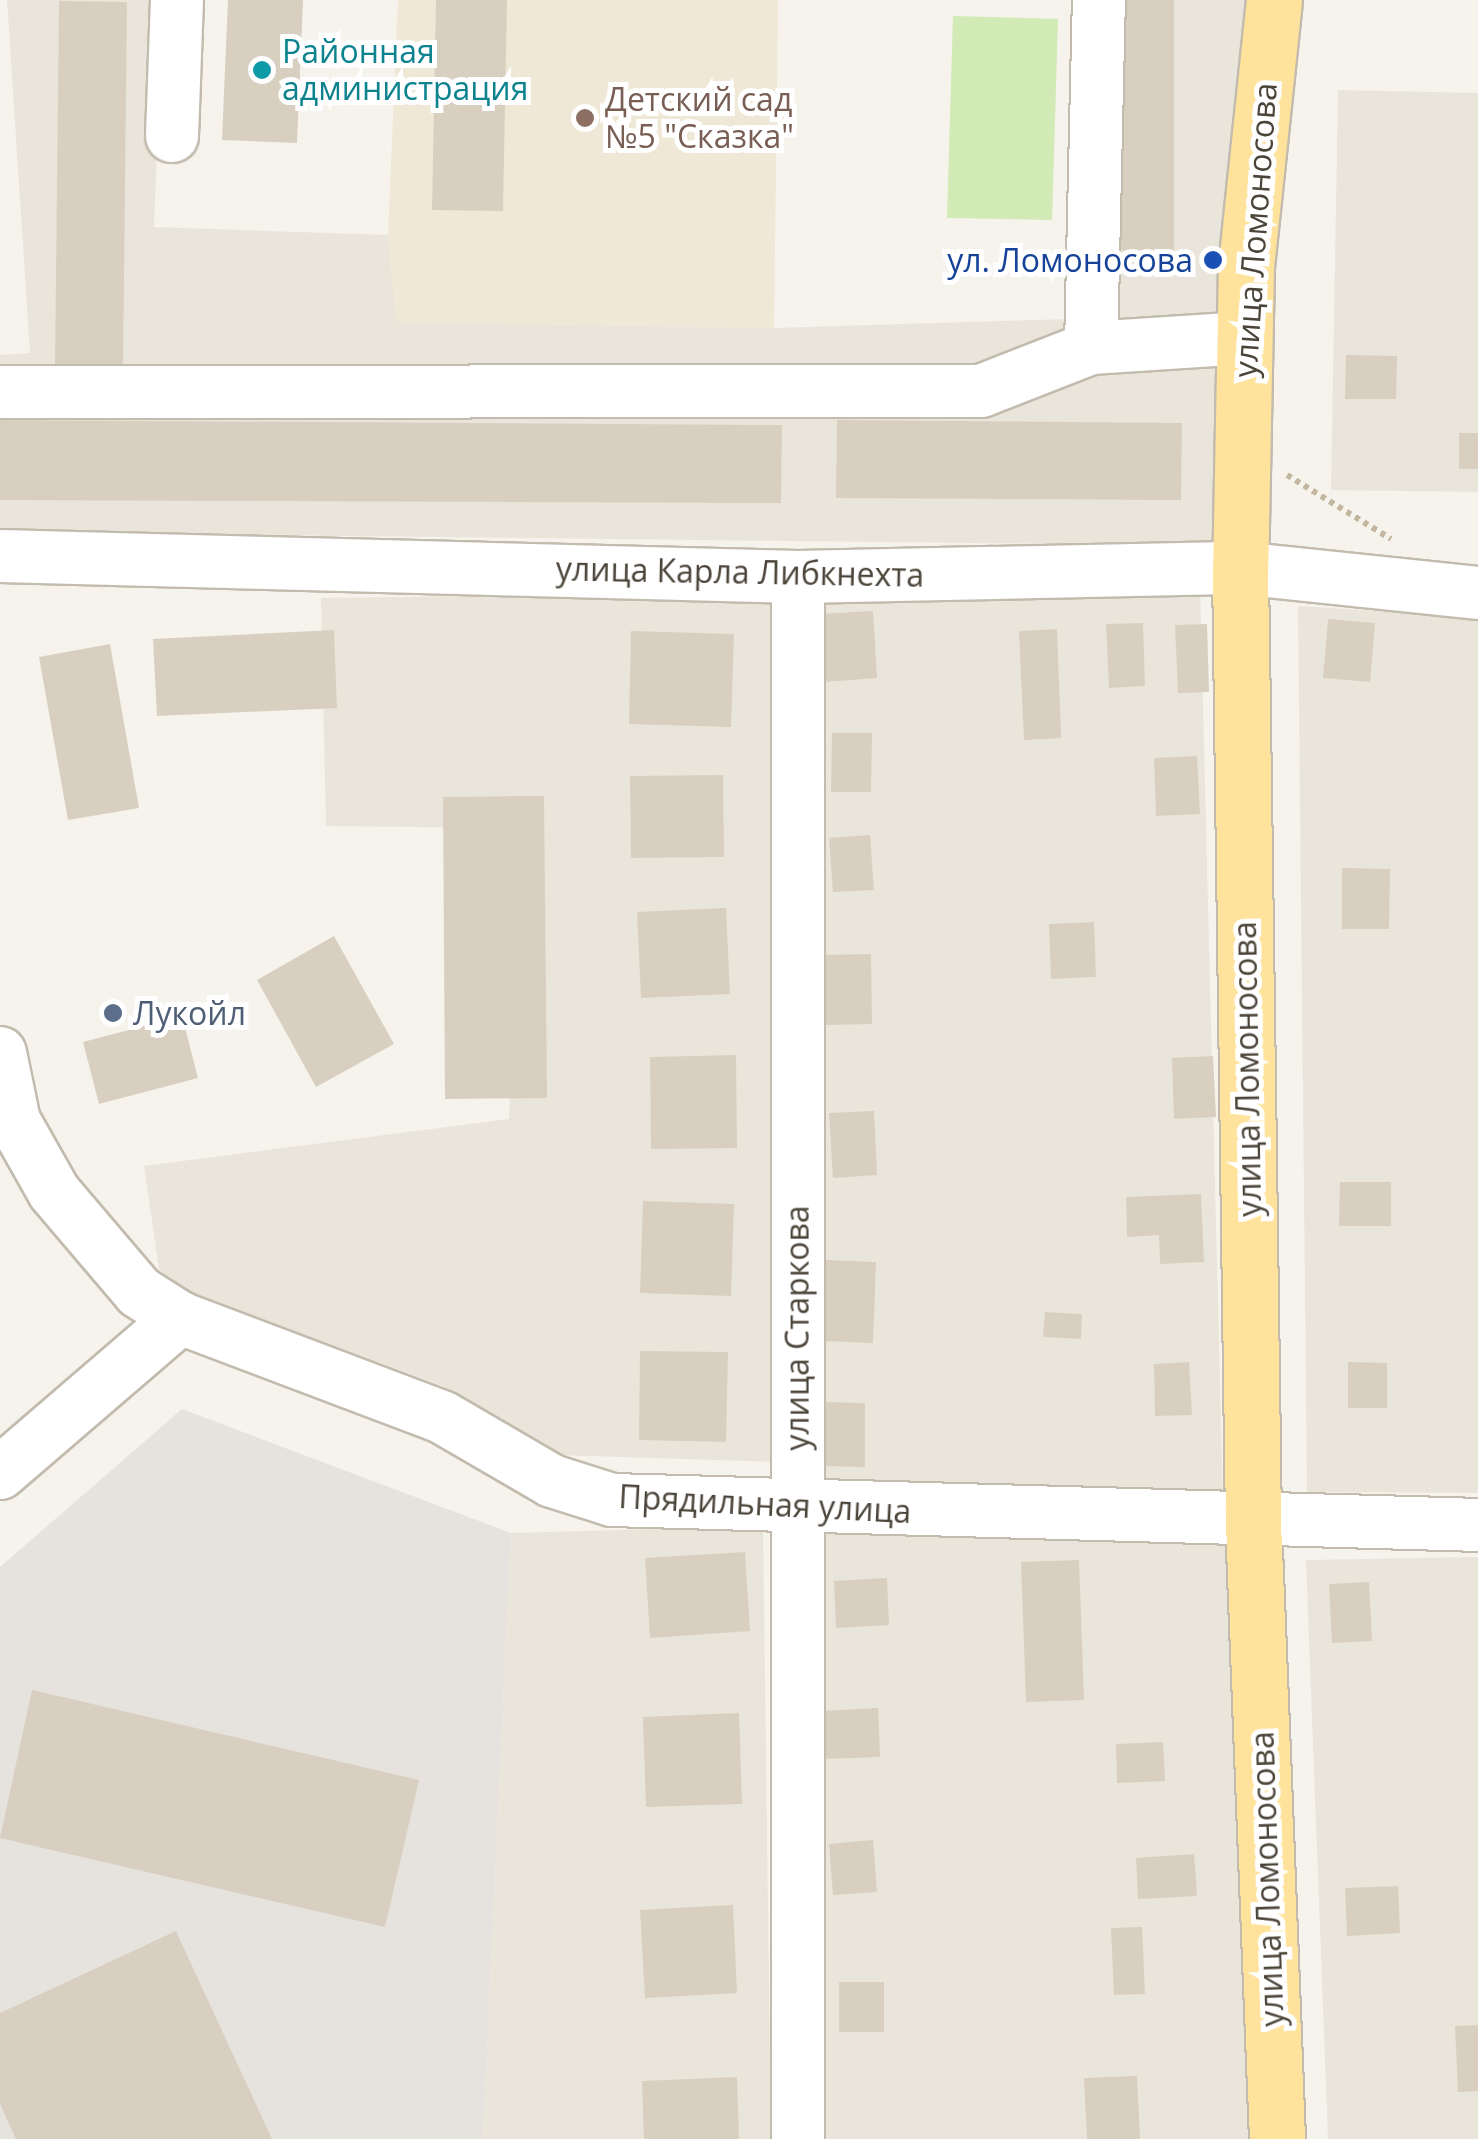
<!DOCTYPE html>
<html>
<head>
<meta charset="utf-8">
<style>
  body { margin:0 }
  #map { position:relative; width:1478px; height:2139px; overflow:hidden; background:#f6f3ec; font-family:"Open Sans",sans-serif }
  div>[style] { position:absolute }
  .residential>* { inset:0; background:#eae5da }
  .industrial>* { inset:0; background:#e6e2dd }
  .education>* { inset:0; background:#efe8d6 }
  .green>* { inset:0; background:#d2eab5 }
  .building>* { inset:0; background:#d8cfc1 }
  .path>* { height:6px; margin-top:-3px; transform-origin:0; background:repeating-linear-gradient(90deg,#c4b79f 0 5px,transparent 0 10px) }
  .roads { filter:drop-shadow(2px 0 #c2bbae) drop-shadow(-2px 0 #c2bbae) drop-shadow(0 2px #c2bbae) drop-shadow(0 -2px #c2bbae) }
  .minor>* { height:52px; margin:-26px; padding:0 26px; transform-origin:26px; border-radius:26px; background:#fff }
  .major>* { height:55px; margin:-27.5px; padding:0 27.5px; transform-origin:27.5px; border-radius:27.5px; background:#ffe39c }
  .dots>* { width:28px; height:28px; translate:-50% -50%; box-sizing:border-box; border:5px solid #fff; border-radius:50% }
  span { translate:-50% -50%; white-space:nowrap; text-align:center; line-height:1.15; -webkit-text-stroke:10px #fff; paint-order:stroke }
  .culture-label { font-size:32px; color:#0d838f }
  .left { translate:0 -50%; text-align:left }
  .education-label { font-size:32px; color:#785e54 }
  .street-label { font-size:32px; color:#4b4439 }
  .transit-label { font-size:32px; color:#164399 }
  .right { translate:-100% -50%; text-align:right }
  .service-label { font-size:32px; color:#4e5e75 }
</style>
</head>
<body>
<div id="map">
  <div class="residential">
    <i style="clip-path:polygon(7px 0,163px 0,154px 227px,388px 235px,397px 322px,774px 328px,1069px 319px,1075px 0,1256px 0,1231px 546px,0 532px,0 355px,30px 353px)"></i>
    <i style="clip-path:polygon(1338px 90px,1478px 93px,1478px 492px,1331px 490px)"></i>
    <i style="clip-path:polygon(1200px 585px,1223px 1503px,811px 1481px,810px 593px)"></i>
    <i style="clip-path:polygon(772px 592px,779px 1462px,556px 1455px,443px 1386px,161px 1282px,144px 1166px,509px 1119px,522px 828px,326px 826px,321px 598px)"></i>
    <i style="clip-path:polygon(1298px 606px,1478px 617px,1478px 1493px,1307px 1492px)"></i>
    <i style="clip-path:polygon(763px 1526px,771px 2139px,483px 2139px,511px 1533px)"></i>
    <i style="clip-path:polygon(810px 1529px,1225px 1542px,1254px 2139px,812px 2139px)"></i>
    <i style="clip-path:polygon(1478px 1557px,1478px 2139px,1328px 2139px,1306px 1560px)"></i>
  </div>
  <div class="industrial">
    <i style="clip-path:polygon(182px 1409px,511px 1533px,483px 2139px,0 2139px,0 1567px)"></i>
  </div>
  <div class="education">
    <i style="clip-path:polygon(398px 0,778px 0,774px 328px,396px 322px,388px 235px)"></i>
  </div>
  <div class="green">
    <i style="clip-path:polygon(953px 16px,1058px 19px,1052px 220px,947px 218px)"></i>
  </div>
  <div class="building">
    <i style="clip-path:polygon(228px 0,303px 0,297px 143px,222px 140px)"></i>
    <i style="clip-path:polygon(436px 0,507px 0,503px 211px,432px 210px)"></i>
    <i style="clip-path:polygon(1110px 0,1174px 0,1174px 251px,1109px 250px)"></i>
    <i style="clip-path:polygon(59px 1px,127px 2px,123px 369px,55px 368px)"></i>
    <i style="clip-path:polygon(1346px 355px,1397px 356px,1396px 399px,1345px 399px)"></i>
    <i style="clip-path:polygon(0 420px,782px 425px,781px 503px,0 500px)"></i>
    <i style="clip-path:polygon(837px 420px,1182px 423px,1181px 500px,836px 498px)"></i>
    <i style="clip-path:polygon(1459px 433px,1478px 433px,1478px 469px,1459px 469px)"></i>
    <i style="clip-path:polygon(873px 611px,877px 678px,825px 682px,821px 614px)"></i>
    <i style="clip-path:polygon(1328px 619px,1375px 623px,1370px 682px,1323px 678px)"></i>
    <i style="clip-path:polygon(1143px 623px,1145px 686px,1109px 688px,1106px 624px)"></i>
    <i style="clip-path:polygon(1207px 624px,1209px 692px,1178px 693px,1175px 625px)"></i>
    <i style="clip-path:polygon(1057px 629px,1061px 738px,1024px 740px,1019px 631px)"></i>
    <i style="clip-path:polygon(334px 630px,337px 708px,157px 716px,153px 639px)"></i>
    <i style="clip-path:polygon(631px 631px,734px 634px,731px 727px,629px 724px)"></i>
    <i style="clip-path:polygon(110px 644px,139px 808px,68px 820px,39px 657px)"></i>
    <i style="clip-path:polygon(832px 733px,872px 733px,871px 792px,831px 792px)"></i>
    <i style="clip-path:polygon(1197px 756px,1200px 814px,1156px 816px,1154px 758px)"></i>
    <i style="clip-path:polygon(723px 775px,724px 857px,631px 858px,630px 776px)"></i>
    <i style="clip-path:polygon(544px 796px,547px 1098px,445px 1099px,443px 797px)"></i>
    <i style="clip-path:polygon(870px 835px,874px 890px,833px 892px,829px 838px)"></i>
    <i style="clip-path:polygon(1342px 868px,1390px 869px,1389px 929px,1342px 929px)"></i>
    <i style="clip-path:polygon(726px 908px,730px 994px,641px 998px,637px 912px)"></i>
    <i style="clip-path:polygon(1094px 922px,1096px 977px,1051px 979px,1049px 924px)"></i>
    <i style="clip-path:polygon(334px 936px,394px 1044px,316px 1087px,257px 980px)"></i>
    <i style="clip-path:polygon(871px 954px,872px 1024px,824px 1025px,823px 955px)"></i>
    <i style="clip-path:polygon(182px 1016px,198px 1078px,99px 1104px,83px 1042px)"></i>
    <i style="clip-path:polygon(736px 1055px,737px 1148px,651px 1149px,650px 1057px)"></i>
    <i style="clip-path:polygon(1213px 1056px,1216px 1117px,1174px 1119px,1172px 1058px)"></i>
    <i style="clip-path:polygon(874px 1111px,877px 1175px,833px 1178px,829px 1113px)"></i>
    <i style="clip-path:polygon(1340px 1182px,1391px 1182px,1391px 1226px,1339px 1226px)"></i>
    <i style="clip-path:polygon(1201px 1194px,1204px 1262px,1160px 1264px,1159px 1235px,1127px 1237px,1126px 1197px)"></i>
    <i style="clip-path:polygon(643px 1201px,734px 1204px,731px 1296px,640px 1293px)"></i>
    <i style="clip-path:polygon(826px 1260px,876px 1262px,873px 1343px,823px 1341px)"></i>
    <i style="clip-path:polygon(1045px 1312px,1082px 1314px,1081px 1339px,1043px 1337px)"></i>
    <i style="clip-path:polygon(640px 1351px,728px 1352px,726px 1442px,639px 1440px)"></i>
    <i style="clip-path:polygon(1189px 1362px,1192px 1415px,1155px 1416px,1154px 1364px)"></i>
    <i style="clip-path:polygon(1348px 1362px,1387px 1363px,1387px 1408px,1348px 1408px)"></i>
    <i style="clip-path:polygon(822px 1402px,865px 1403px,865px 1467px,822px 1466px)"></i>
    <i style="clip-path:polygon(745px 1552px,750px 1631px,650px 1638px,645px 1558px)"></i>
    <i style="clip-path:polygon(1079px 1560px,1084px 1700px,1026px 1702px,1021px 1562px)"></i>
    <i style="clip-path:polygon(887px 1578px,889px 1625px,836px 1628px,834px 1581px)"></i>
    <i style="clip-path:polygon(1369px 1582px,1372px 1641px,1332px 1643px,1329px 1584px)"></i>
    <i style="clip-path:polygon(32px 1690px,419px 1780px,385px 1927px,0 1838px)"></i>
    <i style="clip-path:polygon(878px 1708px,880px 1757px,824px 1759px,822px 1711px)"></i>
    <i style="clip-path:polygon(739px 1713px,742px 1804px,646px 1807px,643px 1717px)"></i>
    <i style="clip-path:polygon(1163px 1742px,1165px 1781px,1117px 1783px,1116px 1744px)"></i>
    <i style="clip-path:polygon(873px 1840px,877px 1892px,833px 1895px,829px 1844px)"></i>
    <i style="clip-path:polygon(1194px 1854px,1197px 1896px,1138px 1899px,1136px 1858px)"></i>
    <i style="clip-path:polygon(1398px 1886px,1400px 1933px,1347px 1936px,1345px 1888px)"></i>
    <i style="clip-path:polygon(733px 1905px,737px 1993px,645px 1998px,640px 1910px)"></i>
    <i style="clip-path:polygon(1142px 1927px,1145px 1994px,1114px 1995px,1111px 1928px)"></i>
    <i style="clip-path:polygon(176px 1931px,272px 2139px,16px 2139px,0 2104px,0 2013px)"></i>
    <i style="clip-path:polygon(839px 1982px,884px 1982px,884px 2032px,839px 2032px)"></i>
    <i style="clip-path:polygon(1478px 2025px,1478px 2091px,1458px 2092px,1455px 2026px)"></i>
    <i style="clip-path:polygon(1137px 2076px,1140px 2139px,1087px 2139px,1084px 2078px)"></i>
    <i style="clip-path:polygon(737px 2077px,739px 2139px,644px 2139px,642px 2081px)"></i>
  </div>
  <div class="path">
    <i style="left:1287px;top:475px;width:122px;rotate:31.6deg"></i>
  </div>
  <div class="roads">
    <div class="minor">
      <i style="left:172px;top:136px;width:136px;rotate:-87.9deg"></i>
      <i style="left:1091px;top:348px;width:348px;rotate:-88.7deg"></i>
      <i style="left:0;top:392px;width:981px;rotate:-0.06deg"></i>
      <i style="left:981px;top:391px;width:118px;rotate:-21.4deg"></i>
      <i style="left:1091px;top:348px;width:154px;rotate:-3.7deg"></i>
      <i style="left:0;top:556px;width:798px;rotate:1.51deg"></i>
      <i style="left:798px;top:577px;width:442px;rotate:-1.2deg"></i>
      <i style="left:1240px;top:568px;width:239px;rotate:6deg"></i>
      <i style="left:798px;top:577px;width:1562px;rotate:90deg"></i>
      <i style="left:0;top:1053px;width:69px;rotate:78.4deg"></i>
      <i style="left:14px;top:1121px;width:81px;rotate:60.6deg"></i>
      <i style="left:54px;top:1192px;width:131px;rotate:49.6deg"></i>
      <i style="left:139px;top:1292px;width:49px;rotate:32.4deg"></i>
      <i style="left:180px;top:1318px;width:280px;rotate:20.7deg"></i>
      <i style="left:442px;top:1417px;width:127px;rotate:30.2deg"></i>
      <i style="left:552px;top:1481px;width:63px;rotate:17.6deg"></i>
      <i style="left:612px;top:1500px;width:866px;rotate:1.65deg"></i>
      <i style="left:0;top:1473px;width:238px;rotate:-40.7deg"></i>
    </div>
    <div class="major">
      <i style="left:1274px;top:0;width:267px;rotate:96deg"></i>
      <i style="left:1246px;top:266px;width:302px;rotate:91.1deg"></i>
      <i style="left:1240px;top:568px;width:954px;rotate:89.22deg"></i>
      <i style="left:1253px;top:1522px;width:617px;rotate:87.77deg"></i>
    </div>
  </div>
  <div class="dots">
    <i style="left:262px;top:70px;background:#0f9aa8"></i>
    <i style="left:585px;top:118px;background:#8d6e63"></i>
    <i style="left:1213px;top:260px;background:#1a4fb4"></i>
    <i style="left:113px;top:1013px;background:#5c6f8a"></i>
  </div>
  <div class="culture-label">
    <span class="left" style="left:282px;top:70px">Районная<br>администрация</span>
  </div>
  <div class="education-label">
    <span class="left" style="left:605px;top:118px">Детский сад<br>№5 "Сказка"</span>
  </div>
  <div class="street-label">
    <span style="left:1255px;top:230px;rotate:-86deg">улица Ломоносова</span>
    <span style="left:740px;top:572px;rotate:1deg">улица Карла Либкнехта</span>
    <span style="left:1247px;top:1069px;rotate:-91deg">улица Ломоносова</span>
    <span style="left:797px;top:1328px;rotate:-90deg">улица Старкова</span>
    <span style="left:765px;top:1504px;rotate:3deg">Прядильная улица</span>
    <span style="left:1267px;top:1879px;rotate:-92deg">улица Ломоносова</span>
  </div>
  <div class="transit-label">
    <span class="right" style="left:1193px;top:260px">ул. Ломоносова</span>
  </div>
  <div class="service-label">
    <span class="left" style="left:133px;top:1013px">Лукойл</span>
  </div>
</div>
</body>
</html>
